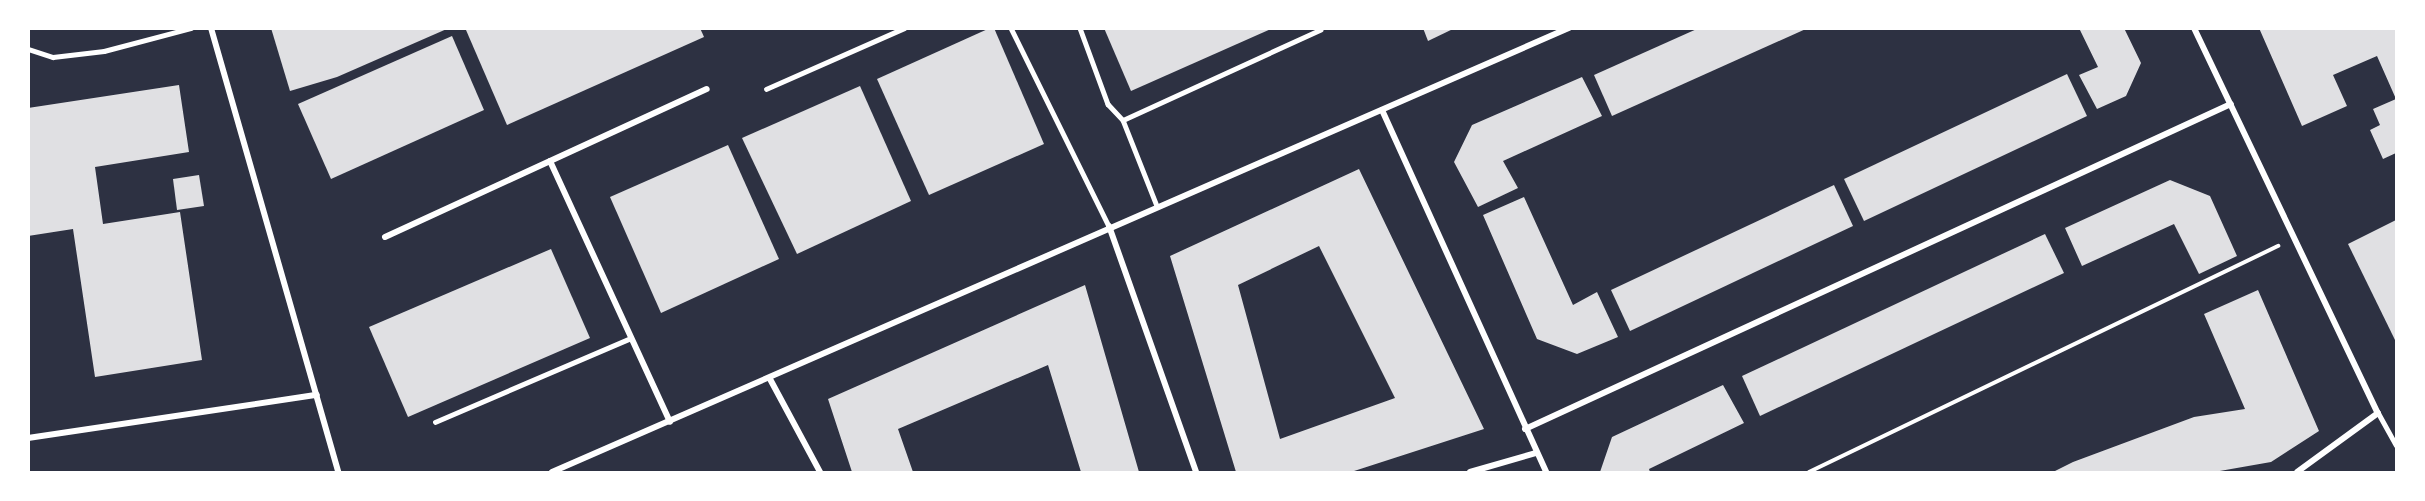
<!DOCTYPE html>
<html>
<head>
<meta charset="utf-8">
<style>
  body { margin:0 }
  #map { position:relative; width:2425px; height:501px; overflow:hidden; background:#2d3142; font-family:Signika,sans-serif }
  div>[style] { position:absolute }
  .building>* { inset:0; background:#e0e0e3 }
  .path>* { height:4px; margin:-2px; padding:0 2px; transform-origin:2px; border-radius:2px; background:#fff }
  .service>* { height:4.5px; margin:-2.25px; padding:0 2.25px; transform-origin:2.25px; border-radius:2.25px; background:#fff }
  .pedestrian>* { height:5px; margin:-2.5px; padding:0 2.5px; transform-origin:2.5px; border-radius:2.5px; background:#fff }
  .minor>* { height:6px; margin:-3px; padding:0 3px; transform-origin:3px; border-radius:3px; background:#fff }
  span { translate:-50% -50%; white-space:nowrap; text-align:center; line-height:1.15; -webkit-text-stroke:5px #fff; paint-order:stroke }
  .frame { position:absolute; inset:0; border:30px solid #fff; pointer-events:none }
</style>
</head>
<body>
<div id="map">
  <div class="building">
    <div style="clip-path:polygon(271px 28px,449px 28px,337px 77px,290px 91px)"></div>
    <div style="clip-path:polygon(470px 28px,700px 28px,704px 37px,507px 125px,466px 30px)"></div>
    <div style="clip-path:polygon(990px 28px,994px 28px,1044px 144px,929px 195px,877px 79px)"></div>
    <div style="clip-path:polygon(1104px 28px,1273px 28px,1131px 91px)"></div>
    <div style="clip-path:polygon(1423px 28px,1455px 28px,1428px 41px)"></div>
    <div style="clip-path:polygon(1699px 28px,1808px 28px,1612px 116px,1594px 75px)"></div>
    <div style="clip-path:polygon(2079px 28px,2124px 28px,2141px 63px,2126px 96px,2097px 109px,2079px 75px,2098px 67px)"></div>
    <div style="clip-path:polygon(2259px 28px,2396px 28px,2396px 153px,2383px 159px,2370px 130px,2380px 125px,2373px 109px,2396px 99px,2377px 56px,2333px 75px,2347px 106px,2302px 126px)"></div>
    <div style="clip-path:polygon(452px 36px,484px 110px,331px 179px,298px 104px)"></div>
    <div style="clip-path:polygon(2067px 74px,2087px 116px,1864px 221px,1844px 179px)"></div>
    <div style="clip-path:polygon(1582px 77px,1602px 116px,1503px 161px,1518px 188px,1478px 207px,1454px 162px,1472px 125px)"></div>
    <div style="clip-path:polygon(179px 85px,189px 152px,95px 167px,103px 224px,180px 212px,202px 360px,95px 377px,73px 229px,28px 236px,28px 108px)"></div>
    <div style="clip-path:polygon(860px 86px,911px 201px,797px 254px,742px 138px)"></div>
    <div style="clip-path:polygon(728px 145px,779px 259px,661px 313px,610px 197px)"></div>
    <div style="clip-path:polygon(evenodd,1359px 169px,1484px 429px,1351px 472px,1236px 472px,1170px 256px,1359px 169px,1319px 246px,1395px 398px,1280px 439px,1238px 285px,1319px 246px)"></div>
    <div style="clip-path:polygon(199px 175px,204px 206px,177px 210px,173px 179px)"></div>
    <div style="clip-path:polygon(2170px 180px,2210px 196px,2237px 256px,2199px 274px,2174px 224px,2082px 266px,2065px 228px)"></div>
    <div style="clip-path:polygon(1834px 185px,1853px 226px,1630px 331px,1611px 290px)"></div>
    <div style="clip-path:polygon(1524px 197px,1573px 305px,1597px 292px,1618px 337px,1577px 354px,1537px 339px,1483px 215px)"></div>
    <div style="clip-path:polygon(2396px 220px,2396px 342px,2348px 244px)"></div>
    <div style="clip-path:polygon(2045px 234px,2064px 273px,1760px 416px,1742px 376px)"></div>
    <div style="clip-path:polygon(551px 249px,590px 338px,408px 417px,369px 327px)"></div>
    <div style="clip-path:polygon(1085px 285px,1139px 472px,1081px 472px,1048px 365px,898px 429px,913px 472px,852px 472px,828px 399px)"></div>
    <div style="clip-path:polygon(2258px 290px,2319px 431px,2271px 462px,2214px 472px,2053px 472px,2073px 462px,2194px 417px,2245px 409px,2204px 314px)"></div>
    <div style="clip-path:polygon(1723px 385px,1744px 423px,1649px 469px,1650px 472px,1600px 472px,1612px 437px)"></div>
  </div>
  <div class="path">
    <div style="left:1809px;top:472px;width:521px;rotate:-25.73deg"></div>
  </div>
  <div class="service">
    <div style="left:1011px;top:28px;width:221px;rotate:63.7deg"></div>
    <div style="left:1080px;top:28px;width:81px;rotate:69.8deg"></div>
    <div style="left:1108px;top:104px;width:22px;rotate:47deg"></div>
    <div style="left:1123px;top:120px;width:92px;rotate:68.4deg"></div>
    <div style="left:28px;top:49px;width:26px;rotate:18deg"></div>
    <div style="left:53px;top:57px;width:51px;rotate:-6.7deg"></div>
    <div style="left:104px;top:51px;width:90px;rotate:-14.8deg"></div>
    <div style="left:766px;top:89px;width:151px;rotate:-23.8deg"></div>
    <div style="left:1123px;top:120px;width:217px;rotate:-24.6deg"></div>
    <div style="left:435px;top:422px;width:213px;rotate:-23.2deg"></div>
  </div>
  <div class="pedestrian">
    <div style="left:2378px;top:413px;width:37px;rotate:61deg"></div>
  </div>
  <div class="minor">
    <div style="left:211px;top:28px;width:462px;rotate:74deg"></div>
    <div style="left:2194px;top:28px;width:427px;rotate:64.5deg"></div>
    <div style="left:2378px;top:413px;width:100px;rotate:143.9deg"></div>
    <div style="left:1382px;top:110px;width:397px;rotate:65.6deg"></div>
    <div style="left:550px;top:161px;width:287px;rotate:65.3deg"></div>
    <div style="left:1109px;top:226px;width:261px;rotate:70.5deg"></div>
    <div style="left:385px;top:237px;width:354px;rotate:-24.7deg"></div>
    <div style="left:770px;top:379px;width:106px;rotate:61.7deg"></div>
    <div style="left:1525px;top:429px;width:777px;rotate:-24.72deg"></div>
    <div style="left:28px;top:438px;width:292px;rotate:-8.5deg"></div>
    <div style="left:552px;top:472px;width:1110px;rotate:-23.59deg"></div>
    <div style="left:1470px;top:472px;width:69px;rotate:-16.1deg"></div>
  </div>
  <div class="frame"></div>
</div>
</body>
</html>
